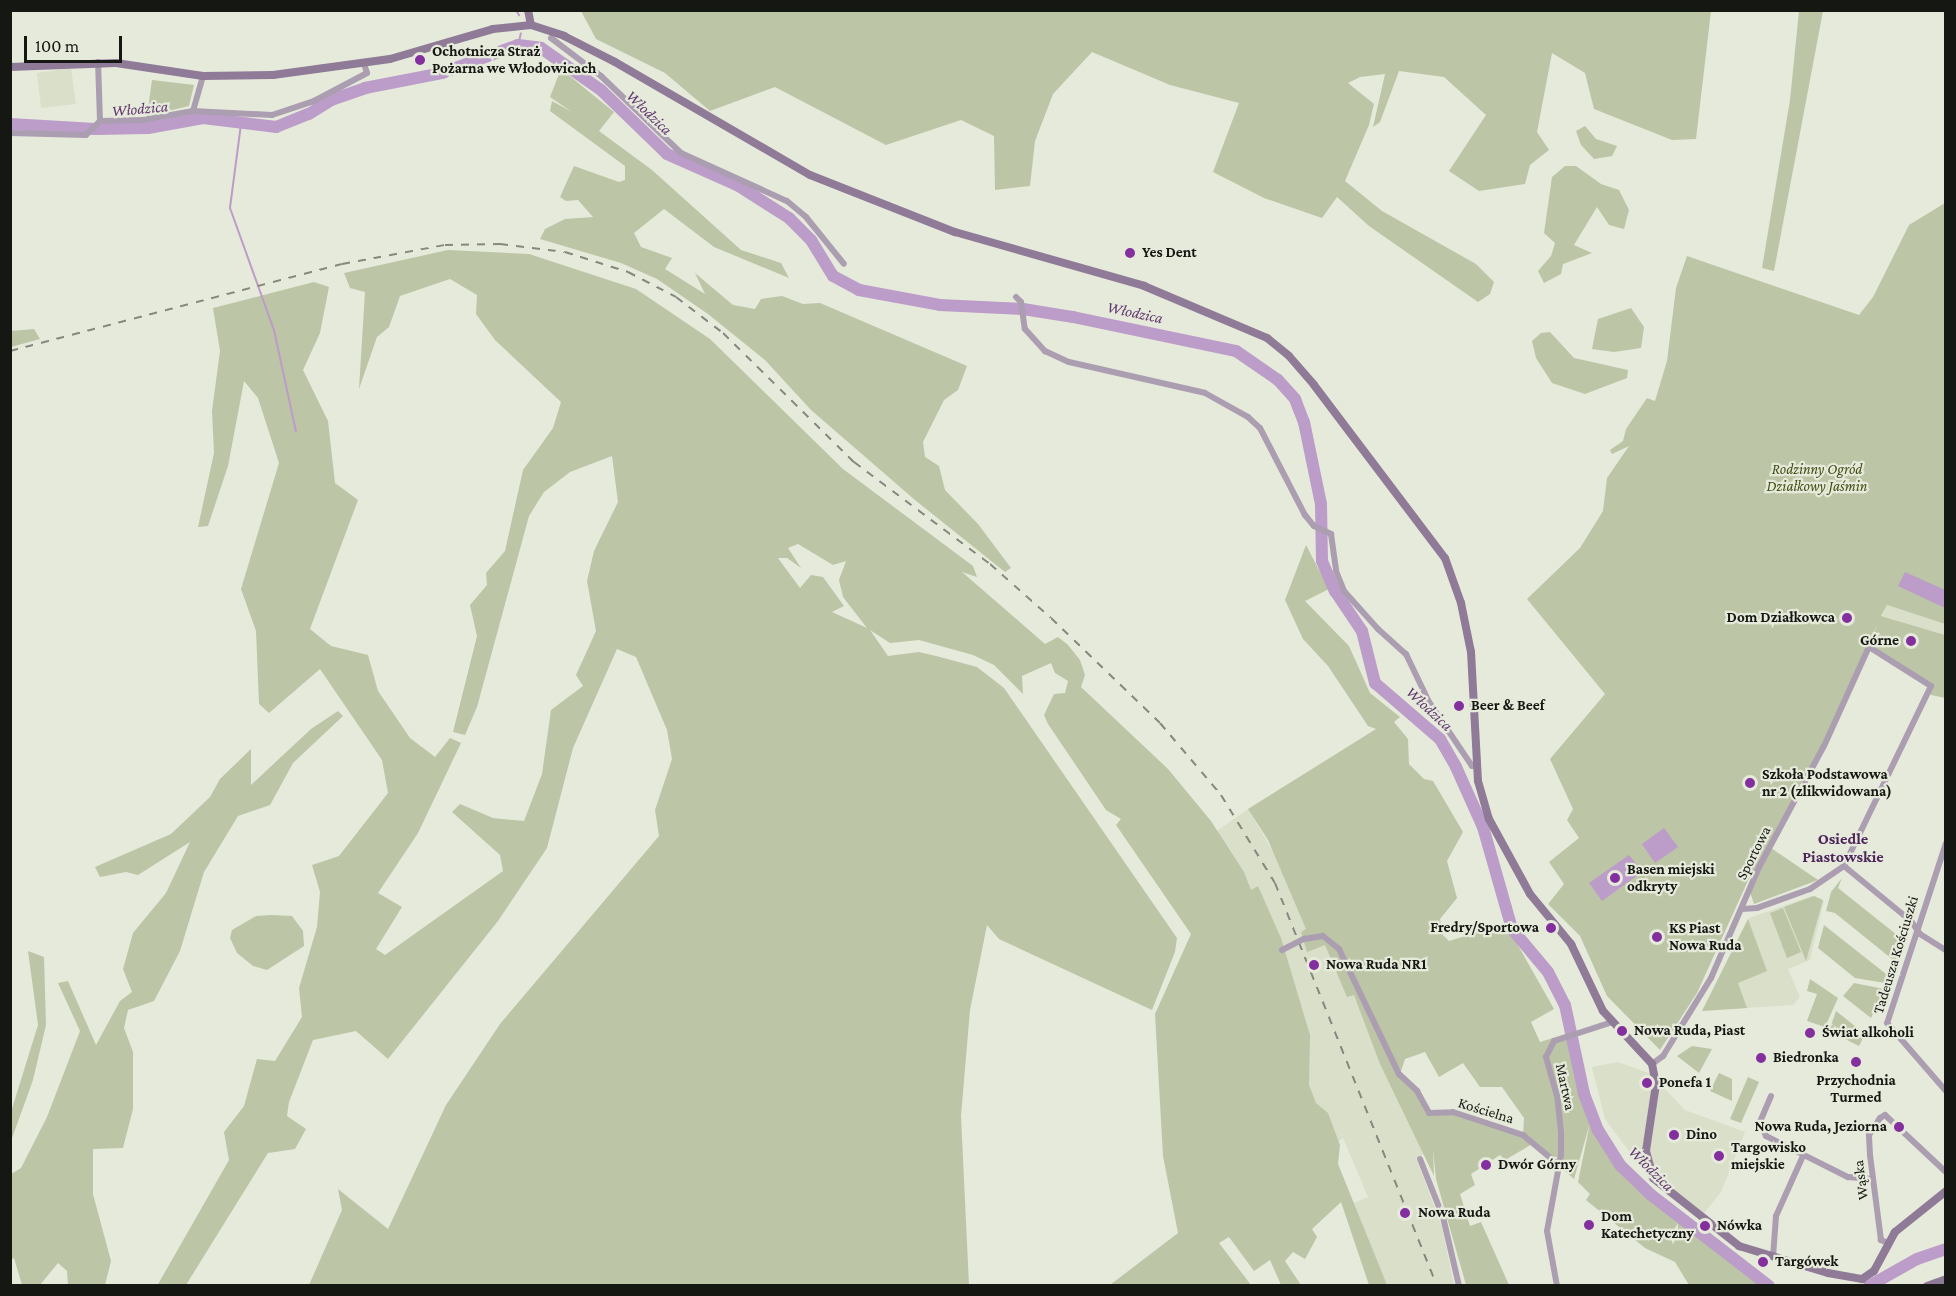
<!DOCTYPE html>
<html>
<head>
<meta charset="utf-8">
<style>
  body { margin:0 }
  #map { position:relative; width:1956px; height:1296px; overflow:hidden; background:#e6eadb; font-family:"Crimson Pro",serif }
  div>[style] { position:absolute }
  .built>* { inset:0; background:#d9dfc9 }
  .green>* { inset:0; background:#bcc5a5 }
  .water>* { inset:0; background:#bc9cc8 }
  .stream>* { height:2px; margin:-1px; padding:0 1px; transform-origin:1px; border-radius:1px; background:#bc9cc8 }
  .river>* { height:12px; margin:-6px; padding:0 6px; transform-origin:6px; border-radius:6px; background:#bc9cc8 }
  .street>* { height:6px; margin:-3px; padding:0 3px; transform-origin:3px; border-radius:3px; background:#ac9eb1 }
  .secondary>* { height:8px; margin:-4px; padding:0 4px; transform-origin:4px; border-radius:4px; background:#8f7a97 }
  .rail>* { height:2px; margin-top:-1px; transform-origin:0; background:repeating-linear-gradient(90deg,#84887d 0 8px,transparent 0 16px) }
  .street-bridge>* { height:6px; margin:-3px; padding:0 3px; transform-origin:3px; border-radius:3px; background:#ac9eb1 }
  .dots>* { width:16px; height:16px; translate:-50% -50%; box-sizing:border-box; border:3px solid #e6eadb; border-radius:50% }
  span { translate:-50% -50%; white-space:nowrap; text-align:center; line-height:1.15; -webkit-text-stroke:4.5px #e6eadb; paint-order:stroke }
  .poi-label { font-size:15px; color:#151712; font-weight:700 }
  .left { translate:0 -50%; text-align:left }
  .right { translate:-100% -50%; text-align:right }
  .park-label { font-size:15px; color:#424d13; font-style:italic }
  .street-label { font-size:15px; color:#151712 }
  .water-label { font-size:16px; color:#623870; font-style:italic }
  .neighbourhood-label { font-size:16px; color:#4d255b; font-weight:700 }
  .frame { position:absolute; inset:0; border:12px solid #151712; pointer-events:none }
  .scale { position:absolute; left:24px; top:36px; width:98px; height:27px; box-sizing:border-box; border:3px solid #151712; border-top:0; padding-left:8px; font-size:18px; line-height:21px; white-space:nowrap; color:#151712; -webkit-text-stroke:4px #e6eadb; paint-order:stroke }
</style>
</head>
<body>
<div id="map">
  <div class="built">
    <div style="clip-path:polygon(71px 68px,76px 104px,41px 108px,37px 73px)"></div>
    <div style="clip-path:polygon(1886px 605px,1945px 624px,1945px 635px,1882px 616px)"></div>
    <div style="clip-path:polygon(1248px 809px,1346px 975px,1427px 1153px,1416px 1158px,1442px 1227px,1454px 1285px,1373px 1285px,1347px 1206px,1368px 1197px,1343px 1138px,1324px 1152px,1295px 1038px,1217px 831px)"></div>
    <div style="clip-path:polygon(1812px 896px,1824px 901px,1810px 960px,1788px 969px,1800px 997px,1793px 1005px,1702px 1011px,1749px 918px)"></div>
    <div style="clip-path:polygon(1618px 1062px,1651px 1074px,1685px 1110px,1745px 1132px,1721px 1192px,1704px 1213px,1655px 1175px,1650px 1150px,1652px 1083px,1640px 1166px,1605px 1119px,1592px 1067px)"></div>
  </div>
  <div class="green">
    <div style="clip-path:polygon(581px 11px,1711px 11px,1696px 139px,1672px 140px,1594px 109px,1585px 73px,1552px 53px,1537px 132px,1549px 150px,1530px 165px,1525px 184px,1479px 191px,1449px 171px,1486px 115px,1444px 77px,1399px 71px,1380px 122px,1373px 127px,1385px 74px,1360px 77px,1348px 83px,1374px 104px,1369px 125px,1345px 181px,1382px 211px,1476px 264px,1494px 282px,1490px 294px,1478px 302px,1369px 226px,1337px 197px,1322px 218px,1264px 198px,1213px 172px,1239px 103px,1170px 85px,1092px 52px,1053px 94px,1035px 141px,1030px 186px,995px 190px,994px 136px,961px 120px,886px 145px,775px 87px,710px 111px,665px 73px,596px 39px)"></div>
    <div style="clip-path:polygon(1799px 11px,1823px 11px,1774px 271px,1762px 268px,1790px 100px)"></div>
    <div style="clip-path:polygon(561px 69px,614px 112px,599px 131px,652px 170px,741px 250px,781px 263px,789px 278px,714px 247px,664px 209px,634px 233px,641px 247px,672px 258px,665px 269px,705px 294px,695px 273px,733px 305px,755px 309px,761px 299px,782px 296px,803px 304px,820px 303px,967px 366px,958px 390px,944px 400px,923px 442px,925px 457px,939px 466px,945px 490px,978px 524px,1011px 568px,1005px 572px,915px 500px,811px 410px,765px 360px,708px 314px,657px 279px,621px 263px,540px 239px,545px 229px,565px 219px,593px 217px,578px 200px,566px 201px,560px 197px,574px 166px,619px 182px,625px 180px,625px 166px,550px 111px,552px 101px,572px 112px,550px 97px)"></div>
    <div style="clip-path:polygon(152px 80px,194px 85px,189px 106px,147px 116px)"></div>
    <div style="clip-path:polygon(1585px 126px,1596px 139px,1617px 146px,1612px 156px,1594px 159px,1581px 145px,1576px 131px)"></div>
    <div style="clip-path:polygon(1565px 166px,1576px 166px,1601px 184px,1619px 190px,1629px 210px,1624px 229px,1609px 225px,1597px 207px,1574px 245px,1592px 253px,1563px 264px,1561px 274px,1544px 283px,1538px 271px,1551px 256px,1555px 243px,1544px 233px,1552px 177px)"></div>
    <div style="clip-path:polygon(1945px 203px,1945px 624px,1887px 605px,1881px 616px,1945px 635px,1945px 698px,1927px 694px,1931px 686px,1869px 647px,1877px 625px,1815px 763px,1759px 867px,1751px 874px,1697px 993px,1660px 1050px,1607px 996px,1580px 936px,1548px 904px,1564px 884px,1549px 862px,1579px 838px,1567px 820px,1573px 809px,1550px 759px,1605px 694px,1527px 599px,1580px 548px,1603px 511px,1607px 478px,1629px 446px,1612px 454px,1610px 450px,1623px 441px,1626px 429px,1647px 398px,1655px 401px,1667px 361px,1676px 288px,1687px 256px,1859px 315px,1873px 297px,1909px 225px)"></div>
    <div style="clip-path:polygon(evenodd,448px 250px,529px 254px,636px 289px,710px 339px,843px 469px,973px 566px,977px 577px,962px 572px,1045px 644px,1058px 637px,1068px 645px,1080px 660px,1085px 675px,1081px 687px,1168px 769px,1211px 821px,1244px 872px,1251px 890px,1258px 886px,1281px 938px,1310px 1035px,1309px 1085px,1316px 1103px,1328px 1113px,1340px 1145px,1338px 1164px,1387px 1285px,1369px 1285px,1341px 1202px,1312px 1229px,1317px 1237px,1305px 1259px,1293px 1252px,1285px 1261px,1301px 1285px,1281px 1285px,1270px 1260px,1254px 1271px,1229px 1237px,1219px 1243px,1251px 1285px,1110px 1285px,1178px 1233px,1163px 1156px,1155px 1014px,1191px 934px,1116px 825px,1121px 819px,1106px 810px,1048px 724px,1044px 715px,1054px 694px,1065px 693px,1068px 681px,1055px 673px,1051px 663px,1022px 676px,1023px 694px,994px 665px,973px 655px,919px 640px,890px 643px,870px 630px,888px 656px,919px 652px,936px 656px,977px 667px,1004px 688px,1177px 938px,1175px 952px,1152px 1010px,999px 939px,987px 925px,970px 1010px,961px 1116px,969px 1285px,309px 1285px,342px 1210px,338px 1189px,388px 1229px,446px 1105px,500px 1024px,659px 836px,655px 810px,672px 759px,667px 730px,636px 657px,617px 649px,573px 748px,547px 848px,498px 921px,388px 1059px,356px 1031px,313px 1040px,289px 1102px,287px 1116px,306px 1129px,295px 1149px,268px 1153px,186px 1285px,157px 1286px,229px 1160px,224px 1132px,244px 1106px,257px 1059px,275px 1061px,302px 1017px,299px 988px,317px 927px,320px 892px,312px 865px,339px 856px,388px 793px,382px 760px,320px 669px,269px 713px,259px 704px,256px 631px,241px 589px,279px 463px,258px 398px,244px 381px,228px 466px,208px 526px,198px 527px,214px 453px,212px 411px,220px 351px,213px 308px,314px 282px,329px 287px,320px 333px,303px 370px,328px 421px,335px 483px,358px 500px,310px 629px,331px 646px,368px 655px,378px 691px,410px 738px,435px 757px,450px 738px,461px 743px,418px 833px,378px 893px,402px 907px,376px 949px,385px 955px,503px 871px,500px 855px,452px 812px,460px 804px,493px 818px,524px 821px,542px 774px,551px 710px,583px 686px,576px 675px,596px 631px,587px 581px,594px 551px,618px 502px,612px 456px,570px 472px,544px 492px,529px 516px,477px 707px,465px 735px,453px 732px,477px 636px,470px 605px,487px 585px,486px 573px,505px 551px,523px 470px,553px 428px,561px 402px,495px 340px,476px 314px,477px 295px,450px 279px,400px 296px,389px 327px,377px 337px,359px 389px,365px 292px,350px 288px,344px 273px,448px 250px,798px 544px,833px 565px,846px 561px,839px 580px,843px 597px,867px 628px,832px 612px,844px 606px,823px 577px,811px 575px,800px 588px,778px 558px,787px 558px,801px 568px,788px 548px,798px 544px)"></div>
    <div style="clip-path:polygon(1631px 308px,1644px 327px,1641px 348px,1614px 352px,1592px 349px,1598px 319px)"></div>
    <div style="clip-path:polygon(34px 329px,40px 339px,11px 347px,11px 331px)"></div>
    <div style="clip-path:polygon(1550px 332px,1574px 358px,1628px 370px,1627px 378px,1585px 394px,1552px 383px,1536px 358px,1532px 341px,1541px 333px)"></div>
    <div style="clip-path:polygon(evenodd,1306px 545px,1329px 589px,1305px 601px,1349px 646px,1370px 693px,1400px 717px,1394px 722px,1408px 739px,1409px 764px,1424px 779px,1433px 781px,1463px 832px,1447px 861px,1457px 898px,1440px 919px,1443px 935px,1449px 941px,1506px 924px,1554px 1009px,1531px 1022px,1540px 1042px,1572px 1032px,1584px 1094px,1598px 1130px,1620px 1165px,1650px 1194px,1769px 1285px,1689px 1285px,1675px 1262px,1645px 1248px,1586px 1200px,1590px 1194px,1578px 1182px,1590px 1123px,1574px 1179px,1534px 1143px,1505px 1160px,1500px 1155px,1471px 1174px,1475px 1185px,1460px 1194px,1470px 1226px,1481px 1222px,1509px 1285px,1466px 1285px,1436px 1179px,1433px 1149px,1434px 1176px,1380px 1064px,1354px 995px,1347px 997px,1325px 945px,1307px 952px,1301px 932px,1306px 929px,1268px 840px,1248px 809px,1376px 729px,1368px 726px,1328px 666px,1303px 639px,1285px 600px,1306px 545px,1425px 1052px,1439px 1077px,1463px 1063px,1480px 1087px,1502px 1087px,1524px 1118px,1523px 1135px,1453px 1112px,1429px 1113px,1417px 1091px,1400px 1074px,1405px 1059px,1425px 1052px)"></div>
    <div style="clip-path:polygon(338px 711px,343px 716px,293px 763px,270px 805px,238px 816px,204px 872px,180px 951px,154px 1001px,128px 1010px,124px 1028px,133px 1052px,133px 1109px,123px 1148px,93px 1149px,93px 1194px,111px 1261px,105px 1285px,68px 1285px,67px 1271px,58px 1263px,40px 1285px,22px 1285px,14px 1258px,11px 1260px,11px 1174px,21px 1168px,47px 1117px,80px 1031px,58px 983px,68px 981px,96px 1045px,120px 1001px,132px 992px,123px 969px,133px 933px,166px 893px,190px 842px,138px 875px,126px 872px,100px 877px,95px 867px,171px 834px,210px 797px,220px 779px,251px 749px,251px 785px,311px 729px)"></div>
    <div style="clip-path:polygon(1771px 848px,1818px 880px,1754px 904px,1750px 892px)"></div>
    <div style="clip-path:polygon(1842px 878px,1838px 888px,1897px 935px,1904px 927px,1897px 963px,1835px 913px,1826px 911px,1831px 892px)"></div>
    <div style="clip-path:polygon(1814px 896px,1823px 900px,1806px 961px,1784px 907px)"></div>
    <div style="clip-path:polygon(1783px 908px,1801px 952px,1787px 958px,1770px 913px)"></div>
    <div style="clip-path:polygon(271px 915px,292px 916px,303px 931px,304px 946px,267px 970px,253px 966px,237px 953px,230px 938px,232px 930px,256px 916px)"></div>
    <div style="clip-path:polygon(1748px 919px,1767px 971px,1738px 983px,1747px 1008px,1702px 1011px)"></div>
    <div style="clip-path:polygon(1824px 925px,1886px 974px,1885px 983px,1855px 978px,1818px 948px)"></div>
    <div style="clip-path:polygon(28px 951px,44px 957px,46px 1025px,33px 1080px,11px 1141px,11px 1112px,38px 1025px)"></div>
    <div style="clip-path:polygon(1810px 979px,1838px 998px,1825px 1027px,1807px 1021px,1817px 994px,1807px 991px)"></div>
    <div style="clip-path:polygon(1854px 983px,1884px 989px,1871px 1018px,1843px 996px)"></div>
    <div style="clip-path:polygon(1836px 1011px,1865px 1034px,1859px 1046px,1829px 1031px)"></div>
    <div style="clip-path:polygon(1692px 1046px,1712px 1049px,1699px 1073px,1677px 1056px)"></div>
    <div style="clip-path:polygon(1719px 1073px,1732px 1079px,1732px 1101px,1710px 1091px)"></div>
    <div style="clip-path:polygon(1748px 1077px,1759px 1082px,1741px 1123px,1730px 1119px)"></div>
  </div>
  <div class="water">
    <div style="clip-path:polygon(1905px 572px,1945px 590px,1945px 608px,1898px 586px)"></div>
    <div style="clip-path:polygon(1664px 828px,1678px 847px,1655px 863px,1642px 844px)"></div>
    <div style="clip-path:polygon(1629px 855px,1642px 872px,1602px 901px,1589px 883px)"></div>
  </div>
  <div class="stream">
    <div style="left:516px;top:10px;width:6px;rotate:59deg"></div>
    <div style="left:518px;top:45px;width:12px;rotate:-76deg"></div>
    <div style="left:241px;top:124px;width:85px;rotate:97.5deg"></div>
    <div style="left:230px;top:208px;width:130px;rotate:70.2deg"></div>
    <div style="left:274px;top:330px;width:104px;rotate:77.8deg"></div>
  </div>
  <div class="river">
    <div style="left:10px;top:124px;width:85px;rotate:3.4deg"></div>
    <div style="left:95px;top:129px;width:53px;rotate:-1.1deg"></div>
    <div style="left:148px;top:128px;width:56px;rotate:-10.3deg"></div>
    <div style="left:203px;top:118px;width:74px;rotate:7deg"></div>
    <div style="left:276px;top:127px;width:35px;rotate:-22deg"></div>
    <div style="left:309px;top:114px;width:26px;rotate:-32deg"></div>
    <div style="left:331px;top:100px;width:36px;rotate:-19deg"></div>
    <div style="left:365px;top:88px;width:78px;rotate:-11deg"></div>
    <div style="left:442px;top:73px;width:81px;rotate:-20.2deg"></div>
    <div style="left:518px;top:45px;width:23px;rotate:7deg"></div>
    <div style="left:541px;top:48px;width:73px;rotate:35deg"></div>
    <div style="left:601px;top:90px;width:92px;rotate:44.1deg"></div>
    <div style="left:667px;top:154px;width:77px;rotate:23.9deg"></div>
    <div style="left:737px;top:185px;width:62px;rotate:32.4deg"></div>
    <div style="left:789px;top:218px;width:31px;rotate:45deg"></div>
    <div style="left:811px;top:240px;width:42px;rotate:58.6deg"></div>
    <div style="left:833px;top:276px;width:30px;rotate:28deg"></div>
    <div style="left:859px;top:290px;width:82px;rotate:10.5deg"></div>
    <div style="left:940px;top:305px;width:83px;rotate:2.8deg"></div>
    <div style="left:1023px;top:309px;width:51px;rotate:9.1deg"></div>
    <div style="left:1073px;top:317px;width:167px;rotate:11.8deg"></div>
    <div style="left:1236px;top:351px;width:51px;rotate:34.6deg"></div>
    <div style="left:1278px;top:380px;width:25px;rotate:48deg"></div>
    <div style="left:1295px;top:399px;width:25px;rotate:69deg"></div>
    <div style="left:1304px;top:422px;width:84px;rotate:78.3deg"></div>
    <div style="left:1321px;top:504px;width:57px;rotate:89deg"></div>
    <div style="left:1322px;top:561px;width:33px;rotate:67deg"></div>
    <div style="left:1335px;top:591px;width:48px;rotate:56deg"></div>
    <div style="left:1362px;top:631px;width:54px;rotate:76deg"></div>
    <div style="left:1375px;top:683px;width:86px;rotate:40.7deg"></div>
    <div style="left:1440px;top:739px;width:32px;rotate:60deg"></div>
    <div style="left:1456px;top:767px;width:66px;rotate:65.8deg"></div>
    <div style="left:1483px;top:827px;width:106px;rotate:74.1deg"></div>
    <div style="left:1512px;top:929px;width:56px;rotate:50.1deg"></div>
    <div style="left:1548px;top:972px;width:37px;rotate:63deg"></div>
    <div style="left:1565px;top:1005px;width:91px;rotate:77.9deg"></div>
    <div style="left:1584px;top:1094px;width:39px;rotate:69deg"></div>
    <div style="left:1598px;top:1130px;width:41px;rotate:57.8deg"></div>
    <div style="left:1620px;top:1165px;width:42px;rotate:44deg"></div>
    <div style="left:1650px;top:1194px;width:150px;rotate:37.7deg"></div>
    <div style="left:1869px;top:1286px;width:55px;rotate:-29.4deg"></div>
    <div style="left:1917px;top:1259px;width:31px;rotate:-19deg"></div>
  </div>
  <div class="street">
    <div style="left:551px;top:38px;width:63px;rotate:37.2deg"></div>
    <div style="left:601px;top:76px;width:111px;rotate:43.9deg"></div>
    <div style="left:681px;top:153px;width:116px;rotate:24.4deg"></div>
    <div style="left:787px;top:201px;width:25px;rotate:40deg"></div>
    <div style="left:806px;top:217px;width:60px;rotate:51deg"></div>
    <div style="left:193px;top:111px;width:36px;rotate:-74deg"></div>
    <div style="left:100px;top:121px;width:43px;rotate:-1.3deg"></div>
    <div style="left:143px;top:120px;width:51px;rotate:-10.2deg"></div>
    <div style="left:193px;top:111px;width:79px;rotate:2.9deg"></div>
    <div style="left:272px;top:115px;width:44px;rotate:-18.4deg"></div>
    <div style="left:314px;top:101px;width:60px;rotate:-27.8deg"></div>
    <div style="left:367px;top:73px;width:9px;rotate:-108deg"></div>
    <div style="left:10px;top:133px;width:76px;rotate:1.5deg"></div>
    <div style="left:86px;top:135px;width:20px;rotate:-45deg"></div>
    <div style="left:100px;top:121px;width:59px;rotate:-91.9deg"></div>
    <div style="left:1016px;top:297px;width:7px;rotate:45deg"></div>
    <div style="left:1021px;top:302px;width:27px;rotate:82deg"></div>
    <div style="left:1025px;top:329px;width:30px;rotate:48deg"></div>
    <div style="left:1045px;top:351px;width:26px;rotate:25deg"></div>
    <div style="left:1069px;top:362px;width:139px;rotate:12.8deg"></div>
    <div style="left:1205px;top:393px;width:49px;rotate:29.2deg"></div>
    <div style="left:1248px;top:417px;width:16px;rotate:43deg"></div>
    <div style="left:1260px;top:428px;width:98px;rotate:62.7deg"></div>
    <div style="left:1305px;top:515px;width:14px;rotate:51deg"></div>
    <div style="left:1314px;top:526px;width:19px;rotate:25deg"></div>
    <div style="left:1331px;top:534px;width:37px;rotate:82deg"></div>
    <div style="left:1336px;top:571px;width:22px;rotate:68deg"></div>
    <div style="left:1344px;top:591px;width:51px;rotate:48.2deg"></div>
    <div style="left:1378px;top:629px;width:38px;rotate:42deg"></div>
    <div style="left:1406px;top:654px;width:53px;rotate:64.4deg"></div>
    <div style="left:1429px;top:702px;width:77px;rotate:56.1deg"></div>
    <div style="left:1472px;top:766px;width:5px"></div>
    <div style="left:1946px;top:843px;width:189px;rotate:108.1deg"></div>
    <div style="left:1887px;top:1023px;width:90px;rotate:49.1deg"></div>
    <div style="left:1844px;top:866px;width:87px;rotate:39.4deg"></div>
    <div style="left:1911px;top:921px;width:16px;rotate:55deg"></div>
    <div style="left:1920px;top:934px;width:31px;rotate:32deg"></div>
    <div style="left:1304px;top:939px;width:19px;rotate:-9deg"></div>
    <div style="left:1323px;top:936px;width:21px;rotate:39deg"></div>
    <div style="left:1339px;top:949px;width:139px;rotate:64.4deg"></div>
    <div style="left:1399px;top:1074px;width:25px;rotate:43deg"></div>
    <div style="left:1417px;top:1091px;width:25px;rotate:61deg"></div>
    <div style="left:1429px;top:1113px;width:24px;rotate:-2deg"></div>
    <div style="left:1453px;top:1112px;width:74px;rotate:18.2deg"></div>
    <div style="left:1523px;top:1135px;width:47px;rotate:39.8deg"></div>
    <div style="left:1652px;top:1064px;width:14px;rotate:-36deg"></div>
    <div style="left:1663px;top:1056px;width:92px;rotate:-58.4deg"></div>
    <div style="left:1711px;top:978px;width:121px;rotate:-66.6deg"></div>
    <div style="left:1759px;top:867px;width:137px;rotate:-61.8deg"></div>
    <div style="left:1824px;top:746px;width:109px;rotate:-65.6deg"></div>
    <div style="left:1869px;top:647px;width:73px;rotate:32.2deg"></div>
    <div style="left:1931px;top:686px;width:200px;rotate:115.8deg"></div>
    <div style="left:1844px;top:866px;width:41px;rotate:145.9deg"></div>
    <div style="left:1810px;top:889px;width:56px;rotate:160.3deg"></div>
    <div style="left:1757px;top:908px;width:15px;rotate:176deg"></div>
    <div style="left:1771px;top:1096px;width:28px;rotate:113deg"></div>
    <div style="left:1760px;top:1122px;width:15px;rotate:67deg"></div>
    <div style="left:1766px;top:1136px;width:92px;rotate:26.6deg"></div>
    <div style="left:1848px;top:1177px;width:24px;rotate:5deg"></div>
    <div style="left:1420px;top:1159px;width:62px;rotate:68.4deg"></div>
    <div style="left:1443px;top:1217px;width:71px;rotate:76.9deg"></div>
    <div style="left:1888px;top:1243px;width:8px;rotate:-157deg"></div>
    <div style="left:1881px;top:1240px;width:86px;rotate:-97.4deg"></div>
    <div style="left:1870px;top:1155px;width:20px;rotate:-93deg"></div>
    <div style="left:1869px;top:1135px;width:20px;rotate:-57deg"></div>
    <div style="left:1880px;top:1118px;width:6px;rotate:-31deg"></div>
    <div style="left:1885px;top:1115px;width:83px;rotate:43.1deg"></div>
    <div style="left:1773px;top:1257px;width:41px;rotate:-85.8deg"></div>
    <div style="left:1776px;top:1216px;width:66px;rotate:-65.8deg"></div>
    <div style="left:1557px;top:1286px;width:56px;rotate:-100.3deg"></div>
    <div style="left:1547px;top:1231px;width:77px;rotate:-79.6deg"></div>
    <div style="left:1561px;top:1155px;width:23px;rotate:-90deg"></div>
    <div style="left:1561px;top:1132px;width:36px;rotate:-96deg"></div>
    <div style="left:1557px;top:1096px;width:41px;rotate:-105.8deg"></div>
    <div style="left:1546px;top:1057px;width:18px;rotate:-63deg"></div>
    <div style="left:1554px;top:1041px;width:61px;rotate:-18.1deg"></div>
  </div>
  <div class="secondary">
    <div style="left:528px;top:10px;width:15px;rotate:79deg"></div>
    <div style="left:10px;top:67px;width:106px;rotate:-2.2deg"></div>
    <div style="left:116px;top:63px;width:88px;rotate:8.5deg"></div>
    <div style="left:203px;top:76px;width:70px;rotate:-0.8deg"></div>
    <div style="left:273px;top:75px;width:118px;rotate:-7.8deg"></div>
    <div style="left:390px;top:59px;width:107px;rotate:-16.2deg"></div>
    <div style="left:493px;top:29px;width:38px;rotate:-6deg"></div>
    <div style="left:531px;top:25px;width:35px;rotate:18deg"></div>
    <div style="left:564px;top:36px;width:57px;rotate:27deg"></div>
    <div style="left:615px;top:62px;width:225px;rotate:30.1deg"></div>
    <div style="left:810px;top:175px;width:156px;rotate:21.5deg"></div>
    <div style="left:955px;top:232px;width:197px;rotate:15.9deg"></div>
    <div style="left:1144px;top:286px;width:134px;rotate:22.9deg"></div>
    <div style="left:1267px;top:338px;width:28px;rotate:39deg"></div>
    <div style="left:1289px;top:356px;width:38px;rotate:49deg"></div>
    <div style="left:1314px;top:385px;width:217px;rotate:52.9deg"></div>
    <div style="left:1445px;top:558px;width:48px;rotate:70.4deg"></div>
    <div style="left:1461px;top:603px;width:50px;rotate:78.5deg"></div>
    <div style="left:1471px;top:652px;width:129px;rotate:86.9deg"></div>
    <div style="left:1478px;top:781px;width:40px;rotate:74deg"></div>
    <div style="left:1489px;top:819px;width:85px;rotate:61.3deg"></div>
    <div style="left:1530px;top:894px;width:65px;rotate:50.6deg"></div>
    <div style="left:1571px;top:944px;width:74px;rotate:64.5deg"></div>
    <div style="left:1603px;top:1011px;width:72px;rotate:47.2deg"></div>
    <div style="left:1652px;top:1064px;width:20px;rotate:79deg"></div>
    <div style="left:1656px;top:1084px;width:68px;rotate:98.5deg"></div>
    <div style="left:1646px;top:1151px;width:28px;rotate:75deg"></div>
    <div style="left:1653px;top:1178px;width:110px;rotate:38.3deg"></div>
    <div style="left:1739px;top:1246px;width:93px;rotate:16.9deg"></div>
    <div style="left:1828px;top:1273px;width:35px;rotate:10deg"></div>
    <div style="left:1862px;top:1279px;width:14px;rotate:-34deg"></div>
    <div style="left:1874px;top:1271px;width:44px;rotate:-61.7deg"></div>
    <div style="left:1895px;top:1232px;width:65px;rotate:-38.8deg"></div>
    <div style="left:1927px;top:1286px;width:20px;rotate:-20deg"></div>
  </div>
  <div class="rail">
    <div style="left:10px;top:351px;width:343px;rotate:-14.7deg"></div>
    <div style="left:342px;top:264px;width:105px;rotate:-10.5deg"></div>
    <div style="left:445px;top:245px;width:55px;rotate:-1deg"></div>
    <div style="left:500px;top:244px;width:65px;rotate:7deg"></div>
    <div style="left:565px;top:252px;width:66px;rotate:17.6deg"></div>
    <div style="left:628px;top:272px;width:54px;rotate:27.5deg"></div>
    <div style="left:676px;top:297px;width:59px;rotate:37.5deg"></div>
    <div style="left:723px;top:333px;width:184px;rotate:44.6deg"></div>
    <div style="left:854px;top:462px;width:170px;rotate:36.9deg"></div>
    <div style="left:990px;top:564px;width:81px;rotate:41.5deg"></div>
    <div style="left:1051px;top:618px;width:151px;rotate:43.9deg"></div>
    <div style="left:1160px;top:723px;width:94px;rotate:49.7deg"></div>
    <div style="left:1221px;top:795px;width:103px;rotate:58.5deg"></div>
    <div style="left:1275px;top:883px;width:434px;rotate:68.1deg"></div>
  </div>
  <div class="street-bridge">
    <div style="left:1282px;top:950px;width:25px;rotate:-27deg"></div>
  </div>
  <div class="dots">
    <div style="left:420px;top:60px;background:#832f9d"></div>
    <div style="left:1130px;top:253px;background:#832f9d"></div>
    <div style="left:1847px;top:618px;background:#832f9d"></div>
    <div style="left:1911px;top:641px;background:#832f9d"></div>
    <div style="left:1459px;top:706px;background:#832f9d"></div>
    <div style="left:1750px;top:783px;background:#832f9d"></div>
    <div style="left:1615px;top:878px;background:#832f9d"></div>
    <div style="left:1551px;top:928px;background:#832f9d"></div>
    <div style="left:1657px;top:937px;background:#832f9d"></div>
    <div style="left:1314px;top:965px;background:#832f9d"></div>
    <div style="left:1622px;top:1031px;background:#832f9d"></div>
    <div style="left:1810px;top:1033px;background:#832f9d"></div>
    <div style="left:1761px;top:1058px;background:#832f9d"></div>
    <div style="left:1856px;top:1062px;background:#832f9d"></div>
    <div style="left:1647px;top:1083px;background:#832f9d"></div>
    <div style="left:1899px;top:1127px;background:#832f9d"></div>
    <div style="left:1674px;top:1135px;background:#832f9d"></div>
    <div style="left:1719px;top:1156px;background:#832f9d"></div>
    <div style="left:1486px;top:1165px;background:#832f9d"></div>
    <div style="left:1405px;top:1213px;background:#832f9d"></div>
    <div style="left:1589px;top:1225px;background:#832f9d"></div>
    <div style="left:1705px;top:1226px;background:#832f9d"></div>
    <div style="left:1763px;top:1262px;background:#832f9d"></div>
  </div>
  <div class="poi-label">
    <span class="left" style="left:432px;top:60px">Ochotnicza Straż<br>Pożarna we Włodowicach</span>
    <span class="left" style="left:1142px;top:253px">Yes Dent</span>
    <span class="right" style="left:1835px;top:618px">Dom Działkowca</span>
    <span class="right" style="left:1899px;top:641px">Górne</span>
    <span class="left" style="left:1471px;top:706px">Beer &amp; Beef</span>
    <span class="left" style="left:1762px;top:783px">Szkoła Podstawowa<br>nr 2 (zlikwidowana)</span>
    <span class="left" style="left:1627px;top:878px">Basen miejski<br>odkryty</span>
    <span class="right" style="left:1539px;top:928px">Fredry/Sportowa</span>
    <span class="left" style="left:1669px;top:937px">KS Piast<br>Nowa Ruda</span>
    <span class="left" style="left:1326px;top:965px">Nowa Ruda NR1</span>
    <span class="left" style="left:1634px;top:1031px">Nowa Ruda, Piast</span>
    <span class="left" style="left:1822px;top:1033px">Świat alkoholi</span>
    <span class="left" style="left:1773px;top:1058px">Biedronka</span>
    <span style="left:1856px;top:1089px">Przychodnia<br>Turmed</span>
    <span class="left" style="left:1659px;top:1083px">Ponefa 1</span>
    <span class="right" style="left:1887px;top:1127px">Nowa Ruda, Jeziorna</span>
    <span class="left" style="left:1686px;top:1135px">Dino</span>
    <span class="left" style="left:1731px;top:1156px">Targowisko<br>miejskie</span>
    <span class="left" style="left:1498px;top:1165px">Dwór Górny</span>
    <span class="left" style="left:1418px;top:1213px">Nowa Ruda</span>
    <span class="left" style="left:1601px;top:1225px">Dom<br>Katechetyczny</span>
    <span class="left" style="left:1717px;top:1226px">Nówka</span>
    <span class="left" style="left:1775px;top:1262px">Targówek</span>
  </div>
  <div class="park-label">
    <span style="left:1817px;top:478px">Rodzinny Ogród<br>Działkowy Jaśmin</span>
  </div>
  <div class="street-label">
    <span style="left:1754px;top:853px;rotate:-63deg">Sportowa</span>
    <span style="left:1896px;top:955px;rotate:-73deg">Tadeusza Kościuszki</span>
    <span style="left:1565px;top:1087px;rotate:78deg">Martwa</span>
    <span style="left:1486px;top:1111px;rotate:17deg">Kościelna</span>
    <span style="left:1861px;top:1180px;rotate:-97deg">Wąska</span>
  </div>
  <div class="water-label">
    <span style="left:140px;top:109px;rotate:-5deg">Włodzica</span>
    <span style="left:649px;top:113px;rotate:44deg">Włodzica</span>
    <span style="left:1135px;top:313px;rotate:12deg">Włodzica</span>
    <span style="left:1429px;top:709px;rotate:43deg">Włodzica</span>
    <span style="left:1651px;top:1169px;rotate:45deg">Włodzica</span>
  </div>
  <div class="neighbourhood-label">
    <span style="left:1843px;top:848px">Osiedle<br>Piastowskie</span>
  </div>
  <div class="frame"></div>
  <div class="scale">100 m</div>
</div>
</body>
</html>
